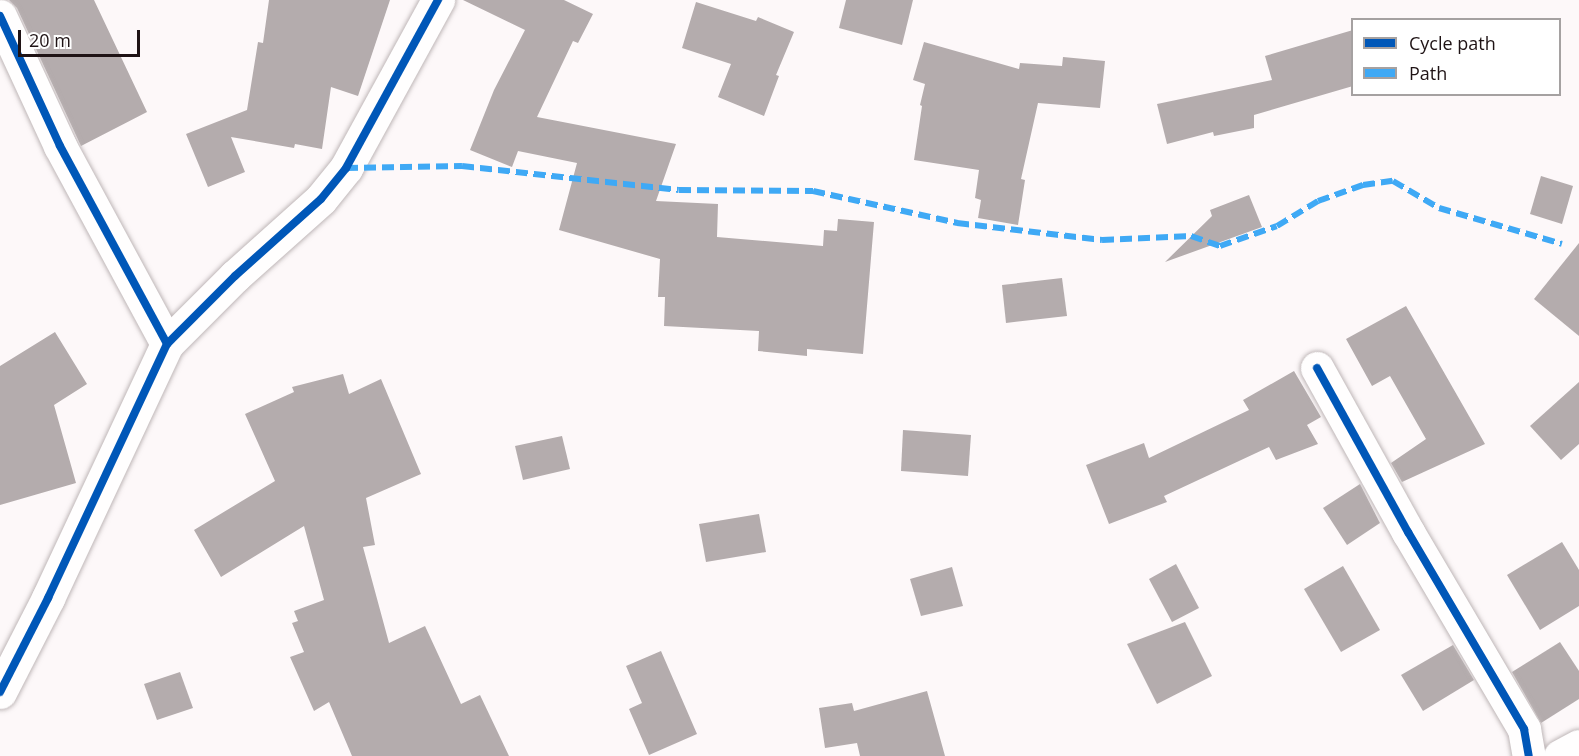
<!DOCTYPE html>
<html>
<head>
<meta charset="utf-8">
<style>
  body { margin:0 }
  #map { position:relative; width:1579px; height:756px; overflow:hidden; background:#fdf8f9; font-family:"Open Sans",sans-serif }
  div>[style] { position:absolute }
  .building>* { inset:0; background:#b4acad }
  .roads { filter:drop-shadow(0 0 2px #bfb7b8) drop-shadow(0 0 2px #bfb7b8) }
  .minor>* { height:33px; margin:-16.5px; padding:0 16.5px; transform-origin:16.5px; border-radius:16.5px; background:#fffefe }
  .quiet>* { height:6px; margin-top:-3px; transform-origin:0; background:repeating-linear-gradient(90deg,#3fa9f5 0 12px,transparent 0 18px) }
  .cycleway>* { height:8px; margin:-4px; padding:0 4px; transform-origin:4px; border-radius:4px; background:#0057b8 }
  span { translate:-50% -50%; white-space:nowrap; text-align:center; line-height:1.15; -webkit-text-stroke:4.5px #fff; paint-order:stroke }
  .legend { position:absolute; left:1351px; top:18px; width:210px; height:78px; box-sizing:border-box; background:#fff; border:2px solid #a5a1a1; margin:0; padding:8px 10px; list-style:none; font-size:18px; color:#1f1315 }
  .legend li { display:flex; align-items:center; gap:12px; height:30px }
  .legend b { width:30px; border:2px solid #a5a1a1 }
  .scale { position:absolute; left:18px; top:30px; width:122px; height:27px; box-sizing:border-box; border:3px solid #1f1315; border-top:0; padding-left:8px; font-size:18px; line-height:21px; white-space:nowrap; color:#1f1315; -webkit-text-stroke:4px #fff; paint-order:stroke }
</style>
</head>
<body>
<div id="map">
  <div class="building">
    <div style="clip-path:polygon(9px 0,94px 0,147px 112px,81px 146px,17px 8px)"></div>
    <div style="clip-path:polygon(269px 0,390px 0,358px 96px,331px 87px,322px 149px,295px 144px,294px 148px,231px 137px,245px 172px,208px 187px,186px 134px,247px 110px,258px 42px,263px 43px)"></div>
    <div style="clip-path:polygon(463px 0,564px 0,593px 14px,578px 43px,573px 41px,537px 117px,676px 144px,656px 201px,718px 204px,717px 237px,823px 246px,824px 230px,837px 231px,838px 219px,874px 222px,863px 354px,807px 349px,807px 356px,758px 351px,759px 331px,664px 326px,665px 297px,658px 297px,660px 259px,559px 230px,577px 163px,518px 151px,512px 167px,470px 150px,494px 90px,525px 30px)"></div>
    <div style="clip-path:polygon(846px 0,913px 0,902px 45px,839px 28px)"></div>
    <div style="clip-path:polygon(696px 2px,756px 21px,758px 17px,794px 32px,776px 75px,779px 76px,764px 116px,718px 97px,731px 64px,682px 48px)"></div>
    <div style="clip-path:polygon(1353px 30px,1353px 86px,1254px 115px,1254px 128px,1214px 136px,1213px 132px,1167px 144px,1157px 104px,1272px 80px,1265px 56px)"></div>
    <div style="clip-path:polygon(924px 42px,1019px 69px,1020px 63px,1062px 66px,1063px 57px,1105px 61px,1100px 108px,1038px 103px,1021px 179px,1025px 180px,1018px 225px,978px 218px,981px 200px,975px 198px,979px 170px,914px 160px,922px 106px,920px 105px,925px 84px,913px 80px)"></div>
    <div style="clip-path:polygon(1541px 176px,1573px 186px,1562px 224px,1530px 214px)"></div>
    <div style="clip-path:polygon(1249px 195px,1262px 227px,1165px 262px,1212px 216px,1210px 210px)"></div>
    <div style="clip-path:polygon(1579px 243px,1579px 336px,1534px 299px)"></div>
    <div style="clip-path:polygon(1062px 278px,1067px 316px,1006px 323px,1002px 285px)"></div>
    <div style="clip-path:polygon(1406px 306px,1485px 444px,1402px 482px,1391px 463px,1426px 439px,1390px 376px,1372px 386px,1346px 339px)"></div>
    <div style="clip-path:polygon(55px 332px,87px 384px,54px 405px,76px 483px,0 505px,0 366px)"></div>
    <div style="clip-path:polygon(1294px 371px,1321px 417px,1307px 425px,1318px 444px,1276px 460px,1269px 447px,1164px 496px,1167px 502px,1109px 524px,1086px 465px,1144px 443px,1149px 458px,1249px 410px,1243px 400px)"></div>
    <div style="clip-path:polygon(343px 374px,349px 394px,381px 379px,421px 474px,366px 498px,375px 545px,363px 547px,389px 643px,425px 626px,461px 704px,480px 695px,509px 756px,352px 756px,329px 702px,314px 711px,290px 657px,304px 652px,292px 623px,298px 621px,294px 611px,324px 600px,304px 526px,221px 577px,194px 530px,275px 481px,245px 414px,294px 392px,292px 387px)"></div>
    <div style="clip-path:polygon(1579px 382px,1579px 444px,1561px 460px,1530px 426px)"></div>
    <div style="clip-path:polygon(903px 430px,971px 435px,968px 476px,901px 471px)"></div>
    <div style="clip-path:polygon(562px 436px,570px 469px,523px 480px,515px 446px)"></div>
    <div style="clip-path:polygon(1360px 484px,1380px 523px,1347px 545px,1323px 508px)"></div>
    <div style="clip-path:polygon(759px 514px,766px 552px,706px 562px,699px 524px)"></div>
    <div style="clip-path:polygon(1562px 542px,1579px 570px,1579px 606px,1540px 630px,1507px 575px)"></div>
    <div style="clip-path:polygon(1176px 564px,1199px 608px,1172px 622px,1149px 579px)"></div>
    <div style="clip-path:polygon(1343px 566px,1380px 630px,1341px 652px,1304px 589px)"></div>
    <div style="clip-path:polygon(952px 567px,963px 606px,921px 616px,910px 579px)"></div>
    <div style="clip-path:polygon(1185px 622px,1212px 676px,1157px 704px,1127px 644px)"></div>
    <div style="clip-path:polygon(1560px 642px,1579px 671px,1579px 699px,1541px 723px,1512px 672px)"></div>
    <div style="clip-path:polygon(1453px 645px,1474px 680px,1423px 711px,1401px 675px)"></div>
    <div style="clip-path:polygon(661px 651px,697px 734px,649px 755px,629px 709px,642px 703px,626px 666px)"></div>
    <div style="clip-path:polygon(180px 672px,193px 708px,157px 720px,144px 684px)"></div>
    <div style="clip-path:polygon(927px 691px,945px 756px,860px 756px,857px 743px,825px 748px,819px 708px,852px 703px,854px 711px)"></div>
  </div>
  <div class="roads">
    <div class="minor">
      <div style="left:0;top:16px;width:143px;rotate:65.2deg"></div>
      <div style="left:60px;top:146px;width:225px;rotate:61.6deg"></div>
      <div style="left:1317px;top:368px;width:188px;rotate:61deg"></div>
      <div style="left:1408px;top:532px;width:229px;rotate:59.5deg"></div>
      <div style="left:1524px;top:729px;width:27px;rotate:80deg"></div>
      <div style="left:0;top:692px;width:106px;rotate:-62.9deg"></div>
      <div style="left:48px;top:598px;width:280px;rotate:-64.9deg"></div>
      <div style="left:167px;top:344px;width:96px;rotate:-45deg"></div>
      <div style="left:235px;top:276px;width:115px;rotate:-41.8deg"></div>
      <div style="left:321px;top:199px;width:40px;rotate:-51deg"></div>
      <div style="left:346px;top:168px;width:192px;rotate:-61.3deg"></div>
      <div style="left:1560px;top:756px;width:21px;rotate:-28deg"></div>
    </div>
  </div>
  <div class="quiet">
    <div style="left:346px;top:168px;width:116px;rotate:-1deg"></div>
    <div style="left:462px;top:166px;width:218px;rotate:6.3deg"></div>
    <div style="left:679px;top:190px;width:134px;rotate:0.4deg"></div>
    <div style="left:813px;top:191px;width:148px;rotate:12.5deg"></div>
    <div style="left:957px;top:223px;width:146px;rotate:6.7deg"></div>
    <div style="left:1102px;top:240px;width:89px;rotate:-2.6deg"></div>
    <div style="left:1191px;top:236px;width:31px;rotate:19deg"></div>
    <div style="left:1220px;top:246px;width:60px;rotate:-19.3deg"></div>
    <div style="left:1277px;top:226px;width:48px;rotate:-31.4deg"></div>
    <div style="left:1318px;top:201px;width:48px;rotate:-19.6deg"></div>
    <div style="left:1363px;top:185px;width:30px;rotate:-8deg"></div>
    <div style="left:1393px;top:181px;width:53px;rotate:30.4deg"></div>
    <div style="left:1439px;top:208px;width:128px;rotate:16.3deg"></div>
  </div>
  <div class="cycleway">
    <div style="left:0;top:16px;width:143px;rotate:65.2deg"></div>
    <div style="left:60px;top:146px;width:225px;rotate:61.6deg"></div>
    <div style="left:1317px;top:368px;width:188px;rotate:61deg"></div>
    <div style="left:1408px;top:532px;width:229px;rotate:59.5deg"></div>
    <div style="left:1524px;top:729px;width:27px;rotate:80deg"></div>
    <div style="left:0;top:692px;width:106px;rotate:-62.9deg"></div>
    <div style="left:48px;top:598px;width:280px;rotate:-64.9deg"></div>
    <div style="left:167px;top:344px;width:96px;rotate:-45deg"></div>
    <div style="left:235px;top:276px;width:115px;rotate:-41.8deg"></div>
    <div style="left:321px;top:199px;width:40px;rotate:-51deg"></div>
    <div style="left:346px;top:168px;width:192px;rotate:-61.3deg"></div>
  </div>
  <ul class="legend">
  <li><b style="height:8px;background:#0057b8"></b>Cycle path</li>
  <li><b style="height:8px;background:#3fa9f5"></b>Path</li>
  </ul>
  <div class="scale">20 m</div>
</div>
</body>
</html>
